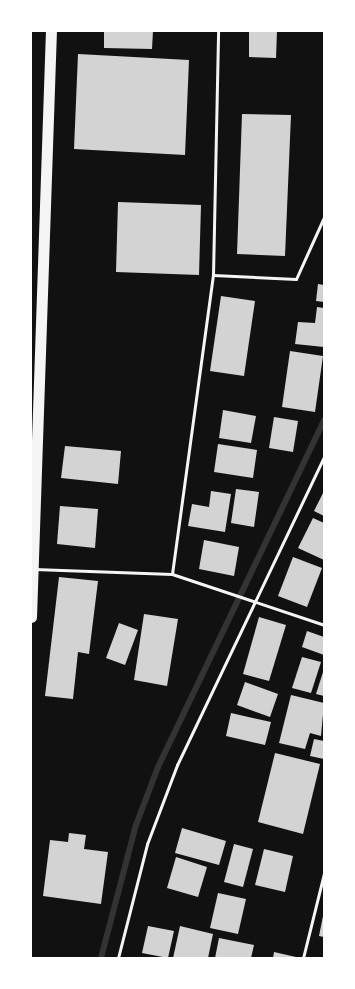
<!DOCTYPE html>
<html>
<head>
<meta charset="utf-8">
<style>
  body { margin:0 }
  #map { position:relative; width:355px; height:989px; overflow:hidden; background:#111; font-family:Mulish,sans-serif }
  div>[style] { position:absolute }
  .stream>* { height:6px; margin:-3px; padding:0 3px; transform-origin:3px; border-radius:3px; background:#333 }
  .building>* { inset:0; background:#d3d3d3 }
  .service>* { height:3px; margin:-1.5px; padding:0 1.5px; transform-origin:1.5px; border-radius:1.5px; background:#f5f5f5 }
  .trunk>* { height:11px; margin:-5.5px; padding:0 5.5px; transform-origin:5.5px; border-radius:5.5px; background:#f5f5f5 }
  span { translate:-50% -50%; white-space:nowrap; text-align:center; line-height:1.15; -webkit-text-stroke:4px #fff; paint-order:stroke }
  .frame { position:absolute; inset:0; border:32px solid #fff; pointer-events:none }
</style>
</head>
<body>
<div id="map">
  <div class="stream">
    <div style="left:101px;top:958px;width:138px;rotate:-75.3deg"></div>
    <div style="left:136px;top:825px;width:62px;rotate:-69.2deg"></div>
    <div style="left:158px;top:767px;width:385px;rotate:-64.4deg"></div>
  </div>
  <div class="building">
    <div style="clip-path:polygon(104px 31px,153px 31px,152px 49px,104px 48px)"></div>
    <div style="clip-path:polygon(249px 31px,277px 31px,276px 58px,249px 57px)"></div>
    <div style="clip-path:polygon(78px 54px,189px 60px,185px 155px,74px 149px)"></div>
    <div style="clip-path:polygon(242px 114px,291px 115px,285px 256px,237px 254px)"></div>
    <div style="clip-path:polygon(118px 202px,201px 205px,199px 275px,116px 272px)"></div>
    <div style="clip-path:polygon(318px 284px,324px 285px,324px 302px,316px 301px)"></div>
    <div style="clip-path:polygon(221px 296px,255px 301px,244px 376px,210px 371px)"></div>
    <div style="clip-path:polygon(317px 307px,324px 308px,324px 347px,295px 344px,298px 322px,315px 323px)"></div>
    <div style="clip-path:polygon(290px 351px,323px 356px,315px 412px,282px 407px)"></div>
    <div style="clip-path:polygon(223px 410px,256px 416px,251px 443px,219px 438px)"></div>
    <div style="clip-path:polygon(274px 417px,298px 421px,293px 452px,269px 448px)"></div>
    <div style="clip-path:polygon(218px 444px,257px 450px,253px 478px,214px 472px)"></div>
    <div style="clip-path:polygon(65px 446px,121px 451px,118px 484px,61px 478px)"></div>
    <div style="clip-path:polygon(236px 489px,259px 492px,254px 527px,231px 523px)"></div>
    <div style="clip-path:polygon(211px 491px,231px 494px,225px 532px,188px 526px,192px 504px,209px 507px)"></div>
    <div style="clip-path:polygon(324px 491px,324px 516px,314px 511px)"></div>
    <div style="clip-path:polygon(60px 506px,98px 509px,95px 548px,57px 544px)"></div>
    <div style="clip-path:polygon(313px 518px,324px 523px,324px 560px,298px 548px)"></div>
    <div style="clip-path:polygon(204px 540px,239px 547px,234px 576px,199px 569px)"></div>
    <div style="clip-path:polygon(293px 557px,322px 568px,307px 607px,278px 596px)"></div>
    <div style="clip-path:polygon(59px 577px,98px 581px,89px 654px,78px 652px,73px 699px,45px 696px)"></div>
    <div style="clip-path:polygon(144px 614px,178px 619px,167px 686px,134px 680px)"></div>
    <div style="clip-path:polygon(259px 617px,286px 625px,269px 681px,243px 674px)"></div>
    <div style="clip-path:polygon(119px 623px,138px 630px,125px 665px,106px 658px)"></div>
    <div style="clip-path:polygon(307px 631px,324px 637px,324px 655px,302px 647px)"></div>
    <div style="clip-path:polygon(302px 657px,321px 662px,311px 693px,292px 688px)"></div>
    <div style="clip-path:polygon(324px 669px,324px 696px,316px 694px)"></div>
    <div style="clip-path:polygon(245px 682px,278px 694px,270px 717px,237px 705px)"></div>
    <div style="clip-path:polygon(291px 695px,324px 703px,321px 736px,310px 733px,305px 749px,279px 743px)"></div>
    <div style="clip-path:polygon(231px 713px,271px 722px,265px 745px,226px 736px)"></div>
    <div style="clip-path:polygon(314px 739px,324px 741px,324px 759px,310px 756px)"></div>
    <div style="clip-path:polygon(275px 753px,320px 764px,303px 834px,258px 822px)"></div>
    <div style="clip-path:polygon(182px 828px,226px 841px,219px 865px,175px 853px)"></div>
    <div style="clip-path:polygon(69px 833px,86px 835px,84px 849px,108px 852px,101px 904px,43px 896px,50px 840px,68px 842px)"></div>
    <div style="clip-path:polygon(234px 844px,253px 849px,243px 887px,224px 882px)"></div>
    <div style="clip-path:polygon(264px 849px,293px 856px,285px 892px,255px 885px)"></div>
    <div style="clip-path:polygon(176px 857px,207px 867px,198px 897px,167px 888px)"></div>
    <div style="clip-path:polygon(218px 893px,246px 899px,238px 934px,210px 928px)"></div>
    <div style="clip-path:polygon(323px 916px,324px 916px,324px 937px,319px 936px)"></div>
    <div style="clip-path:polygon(148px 926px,174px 931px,168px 958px,142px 953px)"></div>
    <div style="clip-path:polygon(180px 926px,213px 934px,208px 958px,173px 958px)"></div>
    <div style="clip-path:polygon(219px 938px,254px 945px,251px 958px,215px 958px)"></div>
    <div style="clip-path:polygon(274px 952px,296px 957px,296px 958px,273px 958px)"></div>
  </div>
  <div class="service">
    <div style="left:213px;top:275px;width:83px;rotate:2.8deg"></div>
    <div style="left:296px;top:279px;width:68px;rotate:-65.7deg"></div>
    <div style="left:34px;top:569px;width:138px;rotate:2.1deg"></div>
    <div style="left:172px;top:574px;width:302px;rotate:-82.2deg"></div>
    <div style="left:213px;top:275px;width:244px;rotate:-88.8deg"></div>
    <div style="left:172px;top:574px;width:160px;rotate:18.5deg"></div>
    <div style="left:118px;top:958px;width:118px;rotate:-75.7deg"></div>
    <div style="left:147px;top:844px;width:85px;rotate:-69.2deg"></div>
    <div style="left:177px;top:765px;width:341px;rotate:-64.5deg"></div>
    <div style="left:303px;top:958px;width:88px;rotate:-76.1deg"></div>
  </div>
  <div class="trunk">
    <div style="left:31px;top:617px;width:586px;rotate:-88.05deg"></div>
  </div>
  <div class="frame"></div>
</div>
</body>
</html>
